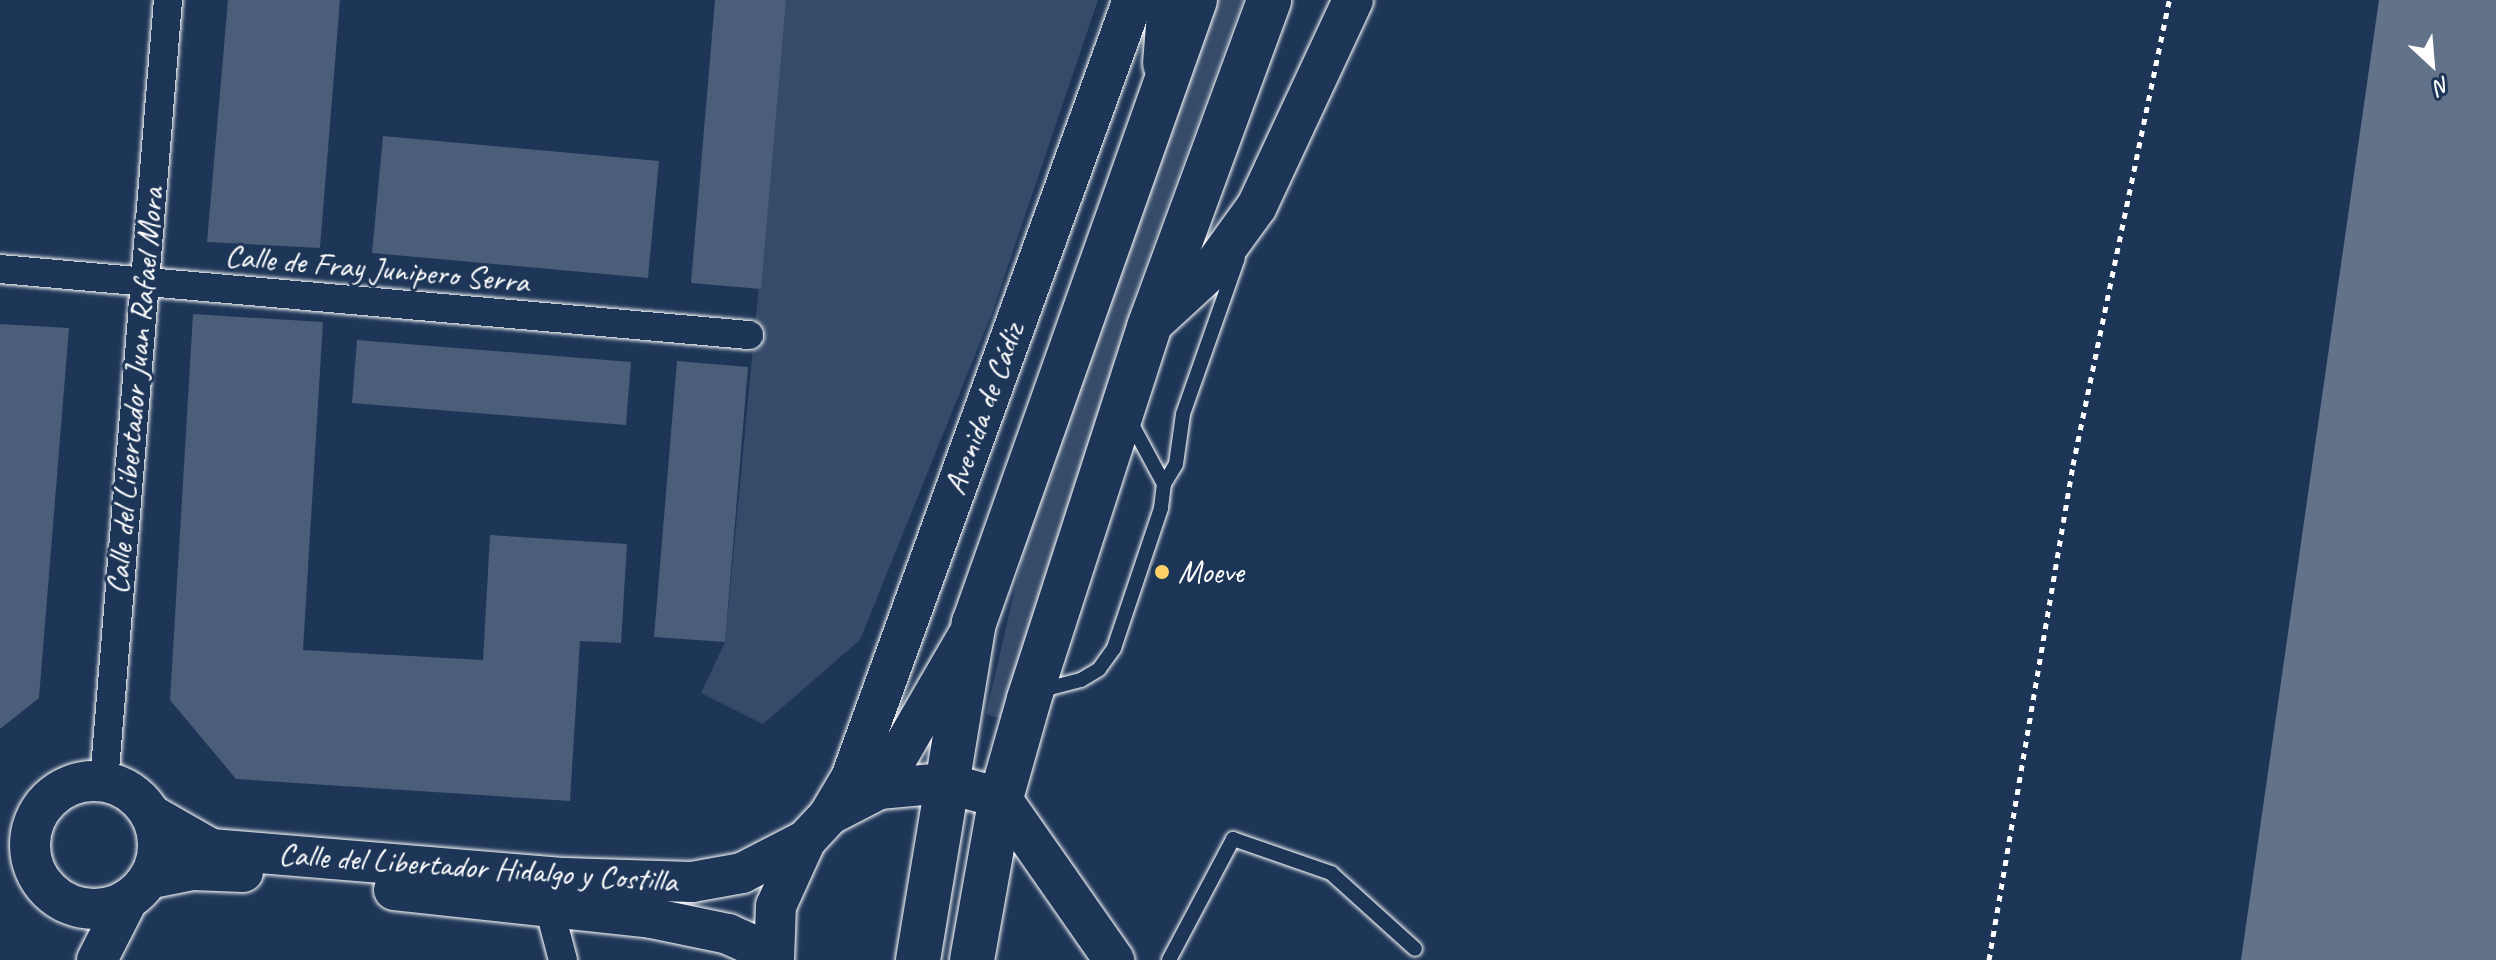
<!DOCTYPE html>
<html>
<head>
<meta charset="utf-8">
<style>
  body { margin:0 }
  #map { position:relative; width:2496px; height:960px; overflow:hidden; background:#1d3557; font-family:Caveat,sans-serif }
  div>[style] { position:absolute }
  .green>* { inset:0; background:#364b69 }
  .water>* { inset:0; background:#617289 }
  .building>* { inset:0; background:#4a5d79 }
  .path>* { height:5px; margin-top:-2.5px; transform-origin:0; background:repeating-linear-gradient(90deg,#fff 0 6px,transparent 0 12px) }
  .roads { filter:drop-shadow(0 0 2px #fff) drop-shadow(0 0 2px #fff) }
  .lane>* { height:14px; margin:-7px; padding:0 7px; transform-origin:7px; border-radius:7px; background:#1d3557 }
  .street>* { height:28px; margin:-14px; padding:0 14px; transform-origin:14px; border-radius:14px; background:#1d3557 }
  .secondary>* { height:40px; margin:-20px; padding:0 20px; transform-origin:20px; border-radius:20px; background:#1d3557 }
  .secondary>.ring { margin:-20px; padding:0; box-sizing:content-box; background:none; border:40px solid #1d3557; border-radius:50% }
  .primary>* { height:44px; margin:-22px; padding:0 22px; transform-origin:22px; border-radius:22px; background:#1d3557 }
  .dots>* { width:22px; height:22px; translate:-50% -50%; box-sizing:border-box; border:4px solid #1d3557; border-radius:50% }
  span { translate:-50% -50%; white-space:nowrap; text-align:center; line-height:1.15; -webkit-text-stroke:6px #1d3557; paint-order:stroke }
  .street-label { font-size:32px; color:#fff }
  .poi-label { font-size:32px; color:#fff }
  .left { translate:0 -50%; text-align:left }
  .north { position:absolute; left:2392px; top:24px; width:80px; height:80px; -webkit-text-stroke:6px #1d3557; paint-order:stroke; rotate:154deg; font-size:22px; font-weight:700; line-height:32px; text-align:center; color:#fff }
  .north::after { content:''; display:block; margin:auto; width:28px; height:36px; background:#fff; clip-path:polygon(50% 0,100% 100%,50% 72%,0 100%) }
</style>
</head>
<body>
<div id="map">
  <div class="green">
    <div style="clip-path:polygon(786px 0,1098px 0,992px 313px,860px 640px,763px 724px,701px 693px,725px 642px)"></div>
    <div style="clip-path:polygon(1215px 0,1243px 0,1137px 288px,1003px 719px,986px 714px,1027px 537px)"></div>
  </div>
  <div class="water">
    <div style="clip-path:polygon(2379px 0,2496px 0,2496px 960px,2241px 960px)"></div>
  </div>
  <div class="building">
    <div style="clip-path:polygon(228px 0,340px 0,320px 248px,207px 242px)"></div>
    <div style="clip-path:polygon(715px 0,786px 0,761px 289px,691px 283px)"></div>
    <div style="clip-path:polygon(383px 136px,659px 161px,648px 278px,372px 253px)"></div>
    <div style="clip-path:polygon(193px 314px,323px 322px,303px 650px,483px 660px,490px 535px,627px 544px,621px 643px,580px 641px,570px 801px,236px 779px,170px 700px)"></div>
    <div style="clip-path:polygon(0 324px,69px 328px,39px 698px,0 729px)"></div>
    <div style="clip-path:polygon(357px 340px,631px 362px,626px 425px,352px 403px)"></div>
    <div style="clip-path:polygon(677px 361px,748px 367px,725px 642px,654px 637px)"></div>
  </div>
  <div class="path">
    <div style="left:1989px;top:960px;width:502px;rotate:-80.37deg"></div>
    <div style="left:2073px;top:465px;width:475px;rotate:-78.3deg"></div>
  </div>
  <div class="roads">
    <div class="lane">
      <div style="left:1164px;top:484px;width:23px;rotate:-59deg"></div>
      <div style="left:1176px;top:464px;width:50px;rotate:-82deg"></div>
      <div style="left:1183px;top:414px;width:165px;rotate:-70.6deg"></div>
      <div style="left:1042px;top:690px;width:40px;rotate:-14.4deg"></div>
      <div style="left:1081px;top:680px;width:21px;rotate:-31deg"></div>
      <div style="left:1099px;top:669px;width:26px;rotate:-54deg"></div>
      <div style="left:1114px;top:648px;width:148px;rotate:-71.4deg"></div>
      <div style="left:1161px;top:508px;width:24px;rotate:-83deg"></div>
      <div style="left:1164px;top:484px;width:72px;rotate:-118.4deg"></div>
      <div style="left:1169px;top:960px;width:137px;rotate:-62.1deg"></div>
      <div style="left:1233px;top:839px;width:104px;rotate:19.1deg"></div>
      <div style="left:1331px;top:873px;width:113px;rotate:42.1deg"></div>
    </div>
    <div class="street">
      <div style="left:0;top:269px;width:752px;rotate:5.04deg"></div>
      <div style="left:104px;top:782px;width:785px;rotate:-85.32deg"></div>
      <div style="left:549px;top:907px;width:55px;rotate:75.2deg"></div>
    </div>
    <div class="secondary">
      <div style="left:1163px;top:64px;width:64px;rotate:-85.5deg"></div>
      <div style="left:1149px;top:327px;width:83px;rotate:-42.6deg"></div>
      <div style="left:1210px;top:271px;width:80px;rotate:-54.1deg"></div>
      <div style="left:1257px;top:206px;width:227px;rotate:-65deg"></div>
      <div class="ring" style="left:30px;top:781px;width:88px;height:88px"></div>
      <div style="left:879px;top:789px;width:176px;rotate:-59.9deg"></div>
      <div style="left:150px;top:814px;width:70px;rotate:29.8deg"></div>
      <div style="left:211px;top:849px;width:355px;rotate:4.7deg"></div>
      <div style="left:565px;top:878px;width:127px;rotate:1.8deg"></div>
      <div style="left:692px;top:882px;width:51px;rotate:-10.2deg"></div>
      <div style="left:742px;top:873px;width:72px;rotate:-27.3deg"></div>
      <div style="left:829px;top:815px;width:43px;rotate:-59.3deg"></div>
      <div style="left:851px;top:778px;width:828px;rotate:-70.08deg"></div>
      <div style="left:148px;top:879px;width:46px;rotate:-11.3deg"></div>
      <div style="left:193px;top:870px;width:50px;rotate:2.3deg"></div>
      <div style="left:394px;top:890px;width:259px;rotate:6.2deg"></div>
      <div style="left:651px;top:918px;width:79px;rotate:11.7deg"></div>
      <div style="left:728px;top:934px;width:48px;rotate:24.4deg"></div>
      <div style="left:97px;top:960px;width:68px;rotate:-63.1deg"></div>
      <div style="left:774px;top:960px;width:54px;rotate:-87.9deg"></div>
      <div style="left:776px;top:906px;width:72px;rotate:-65.6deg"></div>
      <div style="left:806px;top:840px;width:34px;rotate:-47deg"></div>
      <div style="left:829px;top:815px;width:56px;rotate:-27.5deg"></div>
      <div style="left:879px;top:789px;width:66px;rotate:-5.2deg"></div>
      <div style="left:945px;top:783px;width:58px;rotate:15deg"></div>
      <div style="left:1001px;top:798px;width:198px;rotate:55.1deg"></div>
    </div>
    <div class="primary">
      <div style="left:918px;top:960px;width:342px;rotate:-80.6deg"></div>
      <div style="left:974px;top:623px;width:661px;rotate:-70.47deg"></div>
      <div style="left:972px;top:960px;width:165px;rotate:-79.9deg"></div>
      <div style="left:1001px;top:798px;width:103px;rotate:-74.2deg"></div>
      <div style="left:1029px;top:699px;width:391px;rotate:-72.1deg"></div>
      <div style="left:1149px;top:327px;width:348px;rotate:-69.8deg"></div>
    </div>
  </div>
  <div class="dots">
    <div style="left:1162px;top:572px;background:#ffd166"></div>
  </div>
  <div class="street-label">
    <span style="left:377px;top:269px;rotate:5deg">Calle de Fray Junipero Serra</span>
    <span style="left:135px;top:391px;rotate:-85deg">Calle del Libertador Juan Rafael Mora</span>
    <span style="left:984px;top:409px;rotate:-70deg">Avenida de Cádiz</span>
    <span style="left:478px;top:868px;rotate:4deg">Calle del Libertador Hidalgo y Costilla</span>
  </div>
  <div class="poi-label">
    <span class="left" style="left:1178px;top:572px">Moeve</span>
  </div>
  <div class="north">N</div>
</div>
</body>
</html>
